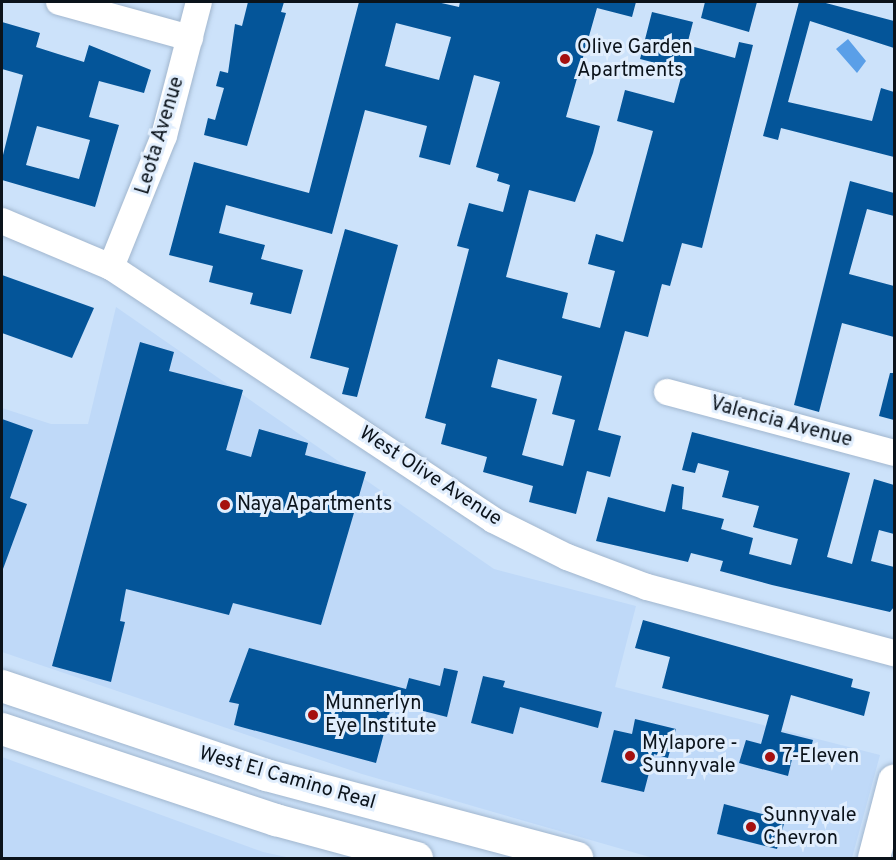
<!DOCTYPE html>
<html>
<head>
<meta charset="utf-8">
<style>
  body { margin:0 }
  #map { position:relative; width:896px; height:860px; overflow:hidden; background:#cce2fa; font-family:Overpass,sans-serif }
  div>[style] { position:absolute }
  .built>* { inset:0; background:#bfd9f8 }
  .water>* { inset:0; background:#5a9fe8 }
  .building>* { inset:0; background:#045599 }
  .roads { filter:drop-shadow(0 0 2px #a1b6ce) drop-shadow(0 0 2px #a1b6ce) }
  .minor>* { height:26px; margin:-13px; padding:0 13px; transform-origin:13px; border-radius:13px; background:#fff }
  .major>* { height:32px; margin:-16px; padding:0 16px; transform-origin:16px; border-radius:16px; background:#fff }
  .dots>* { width:16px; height:16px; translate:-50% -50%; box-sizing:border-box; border:3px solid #e1eefd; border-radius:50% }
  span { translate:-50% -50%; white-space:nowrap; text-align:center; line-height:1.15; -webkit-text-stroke:6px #e1eefd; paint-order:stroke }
  .poi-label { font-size:20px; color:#0b131b }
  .left { translate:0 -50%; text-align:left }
  .street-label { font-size:20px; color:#0b131b }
  .frame { position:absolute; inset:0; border:3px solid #0b131b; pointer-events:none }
</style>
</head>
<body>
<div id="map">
  <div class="built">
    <div style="clip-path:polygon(116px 307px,494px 569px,636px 606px,615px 687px,880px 755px,852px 858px,653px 858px,362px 774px,2px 652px,2px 408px,51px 424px,88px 424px)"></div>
    <div style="clip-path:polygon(2px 757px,263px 852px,291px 858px,2px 858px)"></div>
  </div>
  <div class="water">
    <div style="clip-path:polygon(848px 39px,866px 61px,857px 73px,836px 49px)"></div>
  </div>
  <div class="building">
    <div style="clip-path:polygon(248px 2px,284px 2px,281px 12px,286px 13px,247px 146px,204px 135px,208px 118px,215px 120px,224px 88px,216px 86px,220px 71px,228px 73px,235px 24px,242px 26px)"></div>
    <div style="clip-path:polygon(evenodd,359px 2px,437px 2px,459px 7px,460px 2px,636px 2px,632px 17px,597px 8px,566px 117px,600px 126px,593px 153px,575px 202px,529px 190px,506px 277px,568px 293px,562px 318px,600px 328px,615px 271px,588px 264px,596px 234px,623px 242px,653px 131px,617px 121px,625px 90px,674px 103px,683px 70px,640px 59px,652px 12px,693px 22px,687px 45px,735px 58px,739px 42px,753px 45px,702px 248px,682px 243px,670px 286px,662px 284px,648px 337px,625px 331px,598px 430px,621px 436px,610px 477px,587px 471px,576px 514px,529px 502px,533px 486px,483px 472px,487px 457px,441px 444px,446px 424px,425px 418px,469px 249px,457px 246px,469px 203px,503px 212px,510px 185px,497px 181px,499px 174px,476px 167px,500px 82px,474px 75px,450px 165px,419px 157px,427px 126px,365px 110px,332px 234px,226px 205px,219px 233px,265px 245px,261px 259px,303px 270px,291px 314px,250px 304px,253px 293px,209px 282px,213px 266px,169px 255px,194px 162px,309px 193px,359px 2px,396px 23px,451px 37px,439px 80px,385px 66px,396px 23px,359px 2px,498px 359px,562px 376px,552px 414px,575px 420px,563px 466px,522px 455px,537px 399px,491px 387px,498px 359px)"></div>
    <div style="clip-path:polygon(705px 2px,757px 2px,749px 32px,701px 18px)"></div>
    <div style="clip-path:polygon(799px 2px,822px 2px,894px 21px,894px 48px,810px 21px,788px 102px,872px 121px,881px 88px,894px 92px,894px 157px,781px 128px,778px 140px,763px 136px)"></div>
    <div style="clip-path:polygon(evenodd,2px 22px,40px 33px,36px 47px,58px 54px,84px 62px,89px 45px,151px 70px,144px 93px,99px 81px,89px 117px,119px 125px,95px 207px,2px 180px,2px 159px,23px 75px,2px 69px,2px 22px,37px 126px,90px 140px,79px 179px,26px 165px,37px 126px)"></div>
    <div style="clip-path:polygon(850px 181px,894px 193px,894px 216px,867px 209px,849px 274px,894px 286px,894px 337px,842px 323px,819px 412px,794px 405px)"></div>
    <div style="clip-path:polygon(345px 229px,398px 245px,357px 397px,342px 394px,349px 368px,310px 358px)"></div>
    <div style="clip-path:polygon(2px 275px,94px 308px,72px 358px,2px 333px)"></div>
    <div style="clip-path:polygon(140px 342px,174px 352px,169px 371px,243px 390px,226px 450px,251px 457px,259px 429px,308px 443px,305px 455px,366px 472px,321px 625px,233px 603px,229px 615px,126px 589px,120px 621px,125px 622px,111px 682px,52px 666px)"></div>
    <div style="clip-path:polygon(890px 373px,894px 373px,894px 420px,879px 416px)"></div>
    <div style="clip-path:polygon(2px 419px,33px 430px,10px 498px,27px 504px,3px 569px)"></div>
    <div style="clip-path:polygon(692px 432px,850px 473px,827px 557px,852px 564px,874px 479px,894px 485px,894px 534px,879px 530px,871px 561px,894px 567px,894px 607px,890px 612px,772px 585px,720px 571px,723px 561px,691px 553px,688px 562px,596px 541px,608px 497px,665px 512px,672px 484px,684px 487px,682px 509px,724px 519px,721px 529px,753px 538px,749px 554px,791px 565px,798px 539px,753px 527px,759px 506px,722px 497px,729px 471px,698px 463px,695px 473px,682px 470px)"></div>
    <div style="clip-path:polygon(643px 620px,853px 679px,851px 687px,870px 692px,864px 716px,791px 695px,781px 732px,813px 740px,808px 759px,793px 755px,788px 776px,739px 763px,746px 740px,761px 744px,769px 715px,662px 688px,670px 657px,635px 648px)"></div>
    <div style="clip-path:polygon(249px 648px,406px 689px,409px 678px,440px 686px,444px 668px,458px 671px,447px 717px,392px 703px,376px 763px,234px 725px,239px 704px,229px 702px)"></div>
    <div style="clip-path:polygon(483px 676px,505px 681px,503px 687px,602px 712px,598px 728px,520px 707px,513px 734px,471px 723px)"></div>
    <div style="clip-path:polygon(635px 719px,676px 729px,668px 758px,654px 754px,644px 792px,601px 782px,614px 730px,632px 734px)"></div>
    <div style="clip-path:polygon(724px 804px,785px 820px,777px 849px,717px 834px)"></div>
  </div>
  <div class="roads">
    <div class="minor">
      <div style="left:59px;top:2px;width:136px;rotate:15.4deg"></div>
      <div style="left:2px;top:221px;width:118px;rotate:22.9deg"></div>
      <div style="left:111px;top:267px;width:458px;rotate:33.5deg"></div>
      <div style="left:493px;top:520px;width:83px;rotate:26.6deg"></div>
      <div style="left:567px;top:557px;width:85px;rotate:20.6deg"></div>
      <div style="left:647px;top:587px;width:256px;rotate:15deg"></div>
      <div style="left:111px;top:267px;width:141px;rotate:-68deg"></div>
      <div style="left:164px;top:136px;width:138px;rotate:-75.4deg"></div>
      <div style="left:667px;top:392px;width:235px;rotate:15deg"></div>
    </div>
    <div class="major">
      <div style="left:2px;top:686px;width:279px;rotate:18.6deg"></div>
      <div style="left:266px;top:775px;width:322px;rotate:14.9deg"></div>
      <div style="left:2px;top:729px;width:289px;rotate:18.4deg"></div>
      <div style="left:276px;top:820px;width:146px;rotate:15.1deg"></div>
      <div style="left:874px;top:858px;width:80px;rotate:-75.4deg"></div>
    </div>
  </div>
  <div class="dots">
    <div style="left:565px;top:59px;background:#a5100f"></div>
    <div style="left:225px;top:505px;background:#a5100f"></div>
    <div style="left:313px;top:715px;background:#a5100f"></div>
    <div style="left:630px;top:756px;background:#a5100f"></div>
    <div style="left:770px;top:757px;background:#a5100f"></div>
    <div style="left:751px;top:827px;background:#a5100f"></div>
  </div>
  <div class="poi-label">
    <span class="left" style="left:577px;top:60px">Olive Garden<br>Apartments</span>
    <span class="left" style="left:237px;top:505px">Naya Apartments</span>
    <span class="left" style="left:325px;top:716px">Munnerlyn<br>Eye Institute</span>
    <span class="left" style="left:642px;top:756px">Mylapore -<br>Sunnyvale</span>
    <span class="left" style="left:782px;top:757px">7-Eleven</span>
    <span class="left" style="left:763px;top:828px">Sunnyvale<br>Chevron</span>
  </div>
  <div class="street-label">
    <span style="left:161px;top:136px;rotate:-73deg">Leota Avenue</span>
    <span style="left:781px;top:423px;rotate:15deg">Valencia Avenue</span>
    <span style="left:430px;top:477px;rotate:33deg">West Olive Avenue</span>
    <span style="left:287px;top:779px;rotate:16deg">West El Camino Real</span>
  </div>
  <div class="frame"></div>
</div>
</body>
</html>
